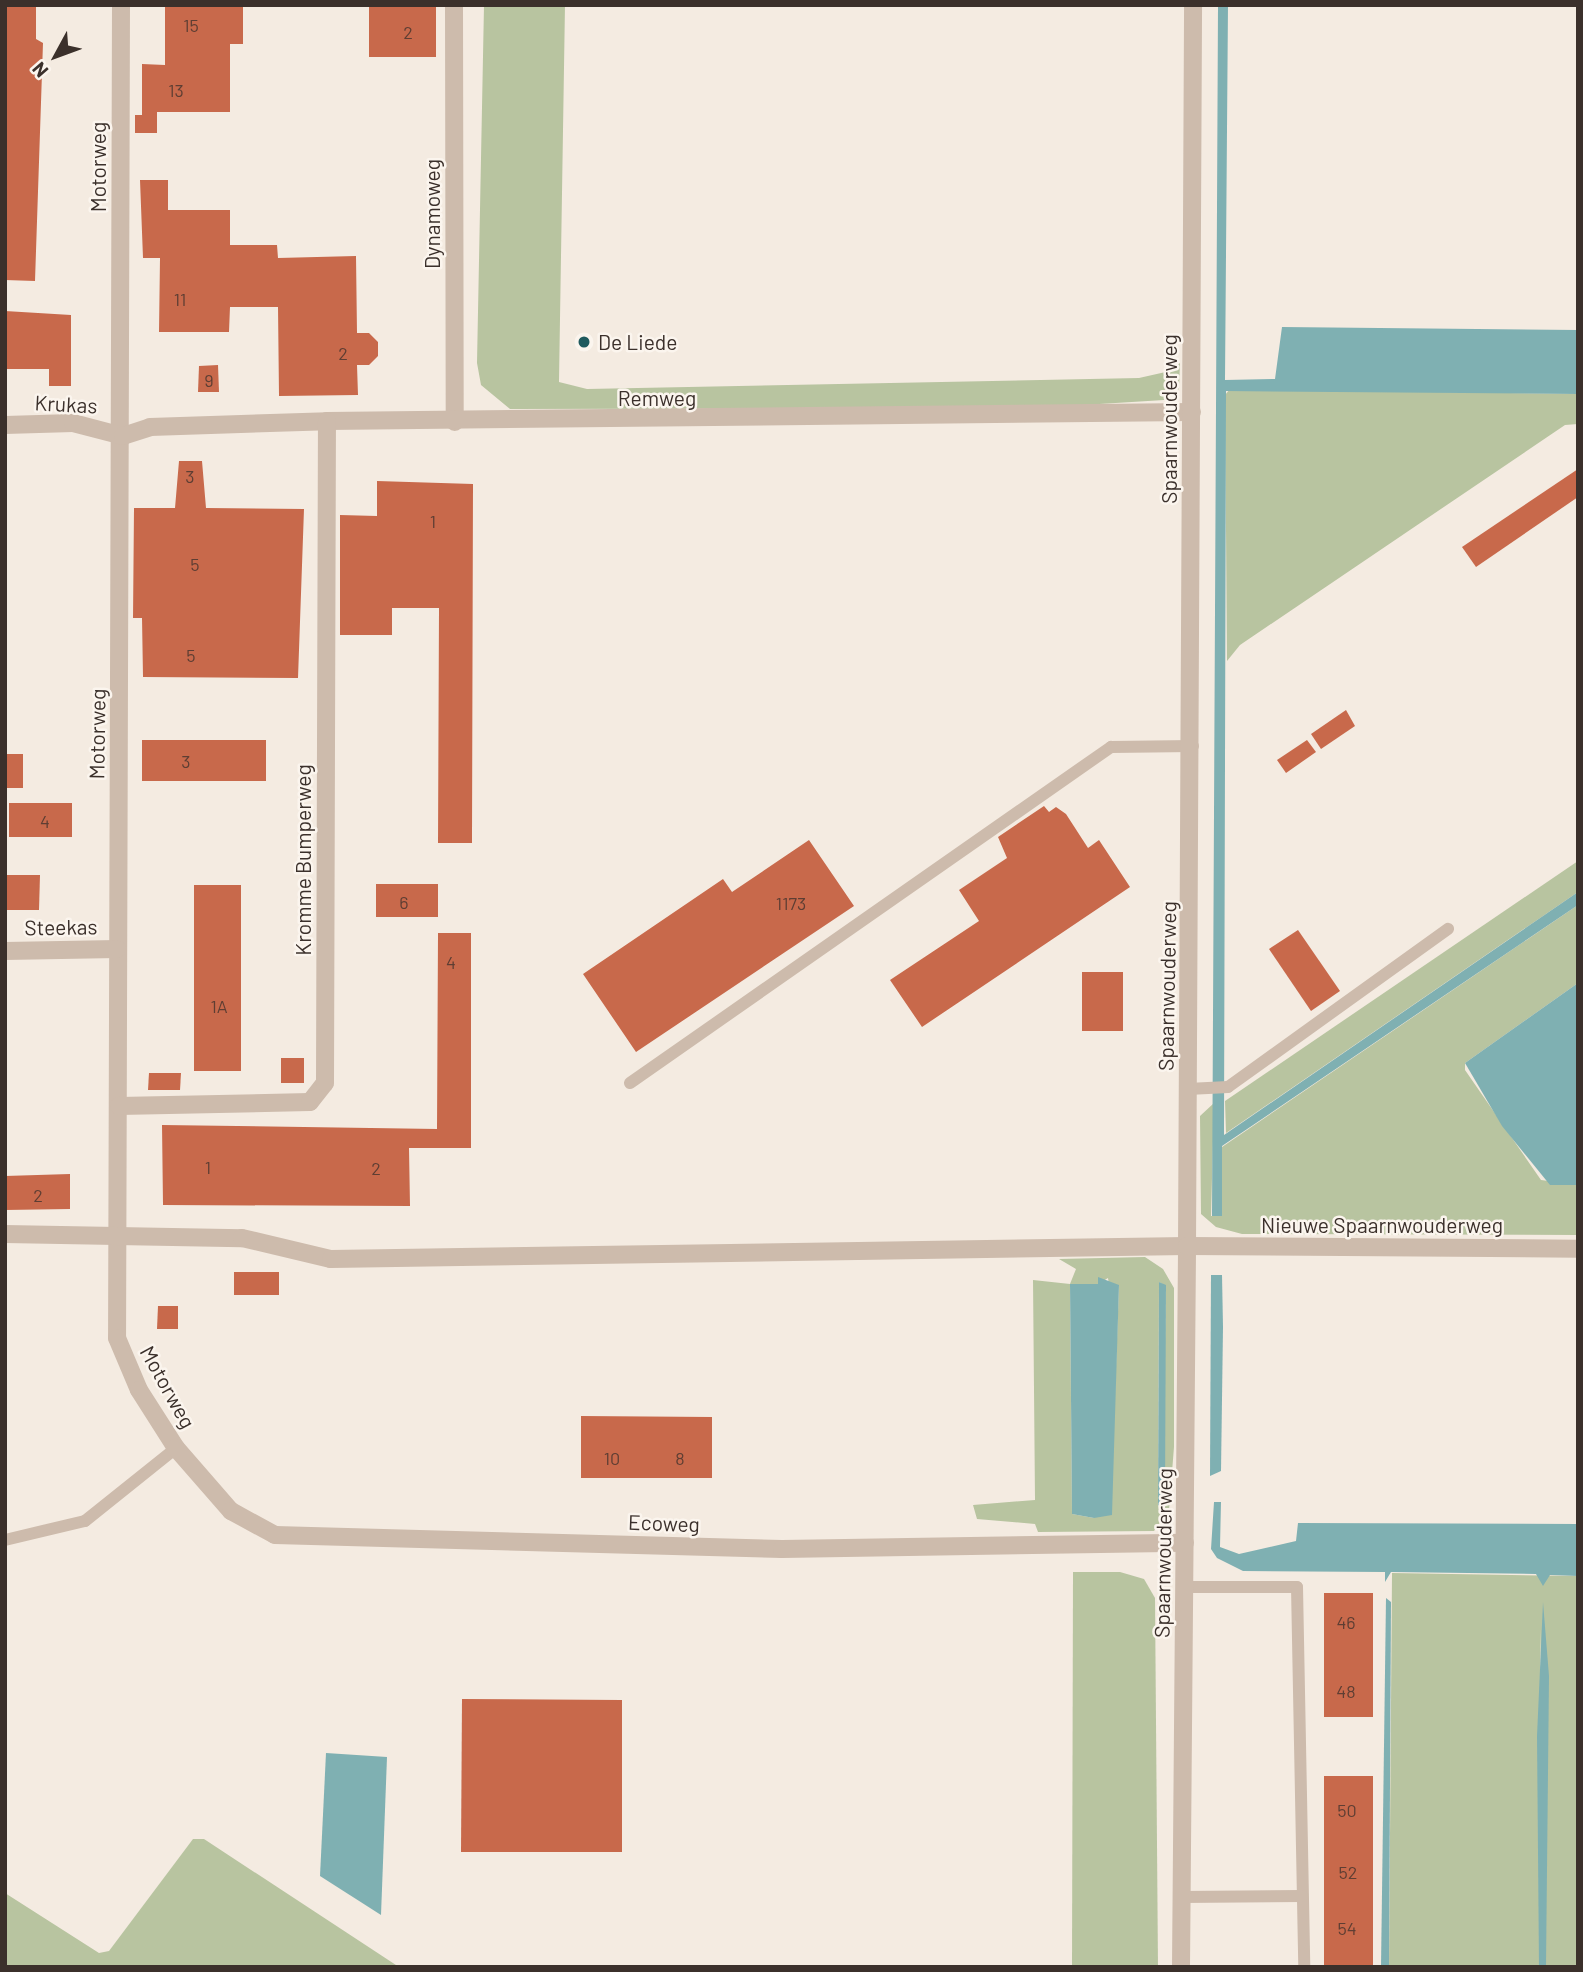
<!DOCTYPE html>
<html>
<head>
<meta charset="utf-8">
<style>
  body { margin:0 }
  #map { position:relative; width:1583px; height:1972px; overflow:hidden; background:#f4ebe1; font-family:Barlow,sans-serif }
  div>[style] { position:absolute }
  .green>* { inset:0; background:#b8c4a0 }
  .water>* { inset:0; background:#7fb0b2 }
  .building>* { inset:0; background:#c8694b }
  .service>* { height:12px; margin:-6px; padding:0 6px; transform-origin:6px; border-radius:6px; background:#cdbbac }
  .minor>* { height:18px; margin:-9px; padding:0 9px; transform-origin:9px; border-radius:9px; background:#cdbbac }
  .tertiary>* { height:18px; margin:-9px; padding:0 9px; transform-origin:9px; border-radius:9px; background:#cdbbac }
  .dots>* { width:19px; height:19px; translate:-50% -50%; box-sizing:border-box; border:4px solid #fbf5ee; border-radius:50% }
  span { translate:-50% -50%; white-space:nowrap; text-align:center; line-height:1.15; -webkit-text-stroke:5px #fbf5ee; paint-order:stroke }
  .number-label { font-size:18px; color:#5e3e33 }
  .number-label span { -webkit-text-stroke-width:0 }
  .street-label { font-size:21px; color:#3b302b }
  .poi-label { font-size:21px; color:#3b302b }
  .left { translate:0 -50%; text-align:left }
  .frame { position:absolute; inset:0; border:7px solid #3b302b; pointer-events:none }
  .north { position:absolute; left:21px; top:21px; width:70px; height:70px; -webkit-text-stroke:5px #fbf5ee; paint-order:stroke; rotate:229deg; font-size:19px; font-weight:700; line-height:28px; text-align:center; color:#3b302b }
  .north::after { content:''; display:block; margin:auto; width:24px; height:32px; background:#3b302b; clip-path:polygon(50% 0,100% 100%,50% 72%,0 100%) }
</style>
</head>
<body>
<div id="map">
  <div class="green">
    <div style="clip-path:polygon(484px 5px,565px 5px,559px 382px,587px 389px,1139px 378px,1170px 371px,1180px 363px,1179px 389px,1164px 400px,1035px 408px,510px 409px,481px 385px,477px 363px)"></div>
    <div style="clip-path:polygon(1230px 389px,1578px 394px,1578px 424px,1565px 425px,1240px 645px,1227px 661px,1225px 395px)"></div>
    <div style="clip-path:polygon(1578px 861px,1578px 892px,1226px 1133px,1225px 1101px)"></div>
    <div style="clip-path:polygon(1578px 905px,1578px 983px,1465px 1063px,1465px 1070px,1541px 1180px,1578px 1185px,1578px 1235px,1242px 1234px,1216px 1227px,1201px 1214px,1200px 1116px,1214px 1103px,1211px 1216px,1221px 1216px,1222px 1147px)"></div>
    <div style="clip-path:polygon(evenodd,1145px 1257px,1163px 1269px,1174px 1288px,1174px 1447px,1169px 1510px,1162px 1506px,1166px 1286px,1159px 1282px,1158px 1506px,1166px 1514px,1154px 1531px,1038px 1532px,1035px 1524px,977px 1519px,973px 1505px,1035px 1500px,1033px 1280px,1070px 1284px,1076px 1269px,1059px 1259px,1145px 1257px,1108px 1278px,1109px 1285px,1119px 1285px,1115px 1393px,1094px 1518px,1072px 1514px,1070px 1284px,1098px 1284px,1108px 1278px)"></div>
    <div style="clip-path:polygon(1073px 1572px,1120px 1572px,1144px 1579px,1155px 1598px,1158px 1967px,1072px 1967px)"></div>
    <div style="clip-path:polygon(1392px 1573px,1578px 1576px,1578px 1967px,1546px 1967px,1540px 1628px,1540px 1967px,1389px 1967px)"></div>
    <div style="clip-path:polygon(193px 1839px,204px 1839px,399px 1967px,5px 1967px,5px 1893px,99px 1953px,109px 1951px)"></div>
  </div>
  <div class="water">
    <div style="clip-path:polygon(1218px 5px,1228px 5px,1225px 380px,1275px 379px,1282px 327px,1578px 330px,1578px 394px,1226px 391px,1224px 1135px,1578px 892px,1578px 905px,1222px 1146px,1222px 1216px,1212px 1216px)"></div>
    <div style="clip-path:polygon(1578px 983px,1578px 1185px,1550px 1185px,1502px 1126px,1465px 1063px)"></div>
    <div style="clip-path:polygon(1211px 1275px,1222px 1275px,1223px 1327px,1221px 1471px,1210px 1476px)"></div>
    <div style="clip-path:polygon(1098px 1277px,1119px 1285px,1112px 1515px,1094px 1518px,1072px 1514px,1070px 1284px,1098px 1284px)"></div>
    <div style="clip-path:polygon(1159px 1282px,1166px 1285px,1165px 1496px,1158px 1506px)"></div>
    <div style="clip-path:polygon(1214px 1502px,1221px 1502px,1220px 1547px,1239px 1554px,1296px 1541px,1298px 1523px,1578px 1524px,1578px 1576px,1550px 1575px,1543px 1586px,1536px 1574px,1391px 1572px,1385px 1582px,1385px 1572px,1243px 1571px,1217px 1558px,1211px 1549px)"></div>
    <div style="clip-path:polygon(1386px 1598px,1391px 1602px,1389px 1967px,1381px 1967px)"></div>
    <div style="clip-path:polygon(1543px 1602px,1549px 1676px,1546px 1967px,1539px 1967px,1537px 1736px)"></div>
    <div style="clip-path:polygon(326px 1753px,387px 1757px,381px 1915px,320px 1876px)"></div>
  </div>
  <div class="building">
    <div style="clip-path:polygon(5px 5px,36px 5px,36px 39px,43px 43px,35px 281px,5px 280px)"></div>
    <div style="clip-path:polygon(165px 5px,243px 6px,243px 44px,230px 44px,230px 112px,157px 112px,157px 133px,135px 133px,135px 115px,142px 115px,142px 64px,165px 65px)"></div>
    <div style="clip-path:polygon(369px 5px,436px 5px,436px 57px,369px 57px)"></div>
    <div style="clip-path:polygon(140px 180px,168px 180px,168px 210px,230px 210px,230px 245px,277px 245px,278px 258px,356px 256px,357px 333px,369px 333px,378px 342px,378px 356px,369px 365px,357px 365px,358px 395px,279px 396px,278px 307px,230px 307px,229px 332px,159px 332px,160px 258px,143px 258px)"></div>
    <div style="clip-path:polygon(5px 311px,71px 315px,71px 386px,49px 386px,49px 369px,5px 369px)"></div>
    <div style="clip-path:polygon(218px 365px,219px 392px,198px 392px,199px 366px)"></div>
    <div style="clip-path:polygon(179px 461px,202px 461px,206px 508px,304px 509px,298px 678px,143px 677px,142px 618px,133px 618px,134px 508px,175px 508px)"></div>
    <div style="clip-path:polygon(1578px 469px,1578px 497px,1476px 567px,1462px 547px)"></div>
    <div style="clip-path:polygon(377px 481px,473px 484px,472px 843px,438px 843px,439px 608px,392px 608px,392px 635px,340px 635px,340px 515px,377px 516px)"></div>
    <div style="clip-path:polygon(1346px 710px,1355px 726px,1321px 749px,1311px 734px)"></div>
    <div style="clip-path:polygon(142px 740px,266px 740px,266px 781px,142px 781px)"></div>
    <div style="clip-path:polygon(1307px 740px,1316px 752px,1286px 773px,1277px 760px)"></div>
    <div style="clip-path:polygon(5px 754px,23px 754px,23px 788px,5px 788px)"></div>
    <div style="clip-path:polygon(9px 803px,72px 803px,72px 837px,9px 837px)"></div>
    <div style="clip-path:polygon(1044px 806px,1049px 812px,1056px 807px,1066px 814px,1088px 848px,1099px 840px,1130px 887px,922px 1027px,890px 980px,979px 921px,959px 890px,1007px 858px,998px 837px)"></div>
    <div style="clip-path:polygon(809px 840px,854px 906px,636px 1052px,583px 974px,723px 879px,732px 892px)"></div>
    <div style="clip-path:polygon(5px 875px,40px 875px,39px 910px,5px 910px)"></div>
    <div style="clip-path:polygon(376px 884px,438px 884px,438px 917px,376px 917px)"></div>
    <div style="clip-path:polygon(194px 885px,241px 885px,241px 1071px,194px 1071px)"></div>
    <div style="clip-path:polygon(1298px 930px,1340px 991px,1311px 1011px,1269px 949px)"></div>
    <div style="clip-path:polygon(438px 933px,471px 933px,471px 1148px,409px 1148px,410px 1206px,163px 1205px,162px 1125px,437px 1129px)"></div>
    <div style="clip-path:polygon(1082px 972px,1123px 972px,1123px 1031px,1082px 1031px)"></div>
    <div style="clip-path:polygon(281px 1058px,304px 1058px,304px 1083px,281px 1083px)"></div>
    <div style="clip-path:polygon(149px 1073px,181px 1073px,180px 1090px,148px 1090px)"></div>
    <div style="clip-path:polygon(70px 1174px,70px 1209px,5px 1210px,5px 1176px)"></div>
    <div style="clip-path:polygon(234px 1272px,279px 1272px,279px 1295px,234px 1295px)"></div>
    <div style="clip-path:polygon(158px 1306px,178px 1306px,178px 1329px,157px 1329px)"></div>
    <div style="clip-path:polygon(581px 1416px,712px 1417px,712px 1478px,581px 1478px)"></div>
    <div style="clip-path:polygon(1324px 1593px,1373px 1593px,1373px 1717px,1324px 1717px)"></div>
    <div style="clip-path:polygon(462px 1699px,622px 1700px,622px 1852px,461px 1852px)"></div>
    <div style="clip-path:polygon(1324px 1776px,1373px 1776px,1373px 1967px,1324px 1967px)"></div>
  </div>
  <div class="service">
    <div style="left:630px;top:1083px;width:587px;rotate:-34.94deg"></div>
    <div style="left:1111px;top:747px;width:82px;rotate:-0.7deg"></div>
    <div style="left:1188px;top:1089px;width:40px;rotate:-2.9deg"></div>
    <div style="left:1228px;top:1087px;width:271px;rotate:-35.7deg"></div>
    <div style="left:5px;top:1540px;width:82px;rotate:-13.4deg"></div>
    <div style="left:85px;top:1521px;width:117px;rotate:-38.7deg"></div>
    <div style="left:1185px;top:1587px;width:112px"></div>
    <div style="left:1297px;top:1587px;width:380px;rotate:88.9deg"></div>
    <div style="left:1181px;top:1897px;width:121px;rotate:-0.5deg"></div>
  </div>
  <div class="minor">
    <div style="left:121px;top:5px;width:1333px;rotate:90.17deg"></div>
    <div style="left:117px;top:1338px;width:56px;rotate:67.1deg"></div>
    <div style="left:139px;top:1390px;width:69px;rotate:57.5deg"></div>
    <div style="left:176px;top:1448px;width:84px;rotate:48.9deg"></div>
    <div style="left:231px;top:1511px;width:50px;rotate:28.6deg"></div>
    <div style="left:275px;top:1535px;width:507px;rotate:1.58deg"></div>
    <div style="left:782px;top:1549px;width:403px;rotate:-0.9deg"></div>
    <div style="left:454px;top:5px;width:417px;rotate:89.9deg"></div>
    <div style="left:5px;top:425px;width:68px;rotate:-1.7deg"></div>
    <div style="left:73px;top:423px;width:52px;rotate:14.6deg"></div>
    <div style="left:123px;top:436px;width:28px;rotate:-18deg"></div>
    <div style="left:150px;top:427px;width:177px;rotate:-1.9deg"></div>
    <div style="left:327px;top:421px;width:865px;rotate:-0.6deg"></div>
    <div style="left:5px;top:951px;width:112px;rotate:-1deg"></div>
    <div style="left:119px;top:1106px;width:191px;rotate:-1.2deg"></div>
    <div style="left:310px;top:1102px;width:24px;rotate:-52deg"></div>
    <div style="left:325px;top:1083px;width:662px;rotate:-89.83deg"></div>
    <div style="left:5px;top:1234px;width:237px;rotate:1deg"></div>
    <div style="left:242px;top:1238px;width:91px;rotate:13.3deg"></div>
    <div style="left:331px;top:1259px;width:856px;rotate:-0.87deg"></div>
    <div style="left:1187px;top:1246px;width:1241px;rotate:-89.72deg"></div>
  </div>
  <div class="tertiary">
    <div style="left:1181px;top:1967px;width:721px;rotate:-89.52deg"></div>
    <div style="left:1187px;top:1246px;width:391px;rotate:0.4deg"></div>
  </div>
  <div class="dots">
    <div style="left:584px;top:342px;background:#1f5a5e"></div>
  </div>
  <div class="number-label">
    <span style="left:191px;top:25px">15</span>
    <span style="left:408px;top:32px">2</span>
    <span style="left:176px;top:90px">13</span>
    <span style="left:180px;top:299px">11</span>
    <span style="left:343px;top:353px">2</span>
    <span style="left:209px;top:380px">9</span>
    <span style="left:190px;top:476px">3</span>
    <span style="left:433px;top:521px">1</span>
    <span style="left:195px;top:564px">5</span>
    <span style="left:191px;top:655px">5</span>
    <span style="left:186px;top:761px">3</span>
    <span style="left:45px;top:821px">4</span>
    <span style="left:404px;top:902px">6</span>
    <span style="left:791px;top:903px">1173</span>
    <span style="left:451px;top:962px">4</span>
    <span style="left:219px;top:1006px">1A</span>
    <span style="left:208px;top:1167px">1</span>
    <span style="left:376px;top:1168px">2</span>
    <span style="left:38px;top:1195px">2</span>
    <span style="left:612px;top:1458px">10</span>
    <span style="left:680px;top:1458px">8</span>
    <span style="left:1346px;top:1622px">46</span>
    <span style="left:1346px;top:1691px">48</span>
    <span style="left:1347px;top:1810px">50</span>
    <span style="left:1348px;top:1872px">52</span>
    <span style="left:1347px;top:1928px">54</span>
  </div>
  <div class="street-label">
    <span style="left:98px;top:167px;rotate:-90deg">Motorweg</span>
    <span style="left:432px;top:214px;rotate:-90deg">Dynamoweg</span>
    <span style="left:657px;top:398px">Remweg</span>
    <span style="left:66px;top:404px;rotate:3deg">Krukas</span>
    <span style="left:1169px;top:419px;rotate:-90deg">Spaarnwouderweg</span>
    <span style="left:97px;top:734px;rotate:-89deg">Motorweg</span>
    <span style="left:303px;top:860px;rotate:-90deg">Kromme Bumperweg</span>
    <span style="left:61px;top:927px;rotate:-1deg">Steekas</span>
    <span style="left:1167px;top:986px;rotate:-89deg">Spaarnwouderweg</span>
    <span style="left:1382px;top:1225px">Nieuwe Spaarnwouderweg</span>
    <span style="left:168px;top:1387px;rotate:61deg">Motorweg</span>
    <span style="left:664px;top:1523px;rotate:2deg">Ecoweg</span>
    <span style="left:1163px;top:1553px;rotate:-89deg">Spaarnwouderweg</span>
  </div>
  <div class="poi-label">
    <span class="left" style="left:598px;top:342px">De Liede</span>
  </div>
  <div class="frame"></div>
  <div class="north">N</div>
</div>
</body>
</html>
